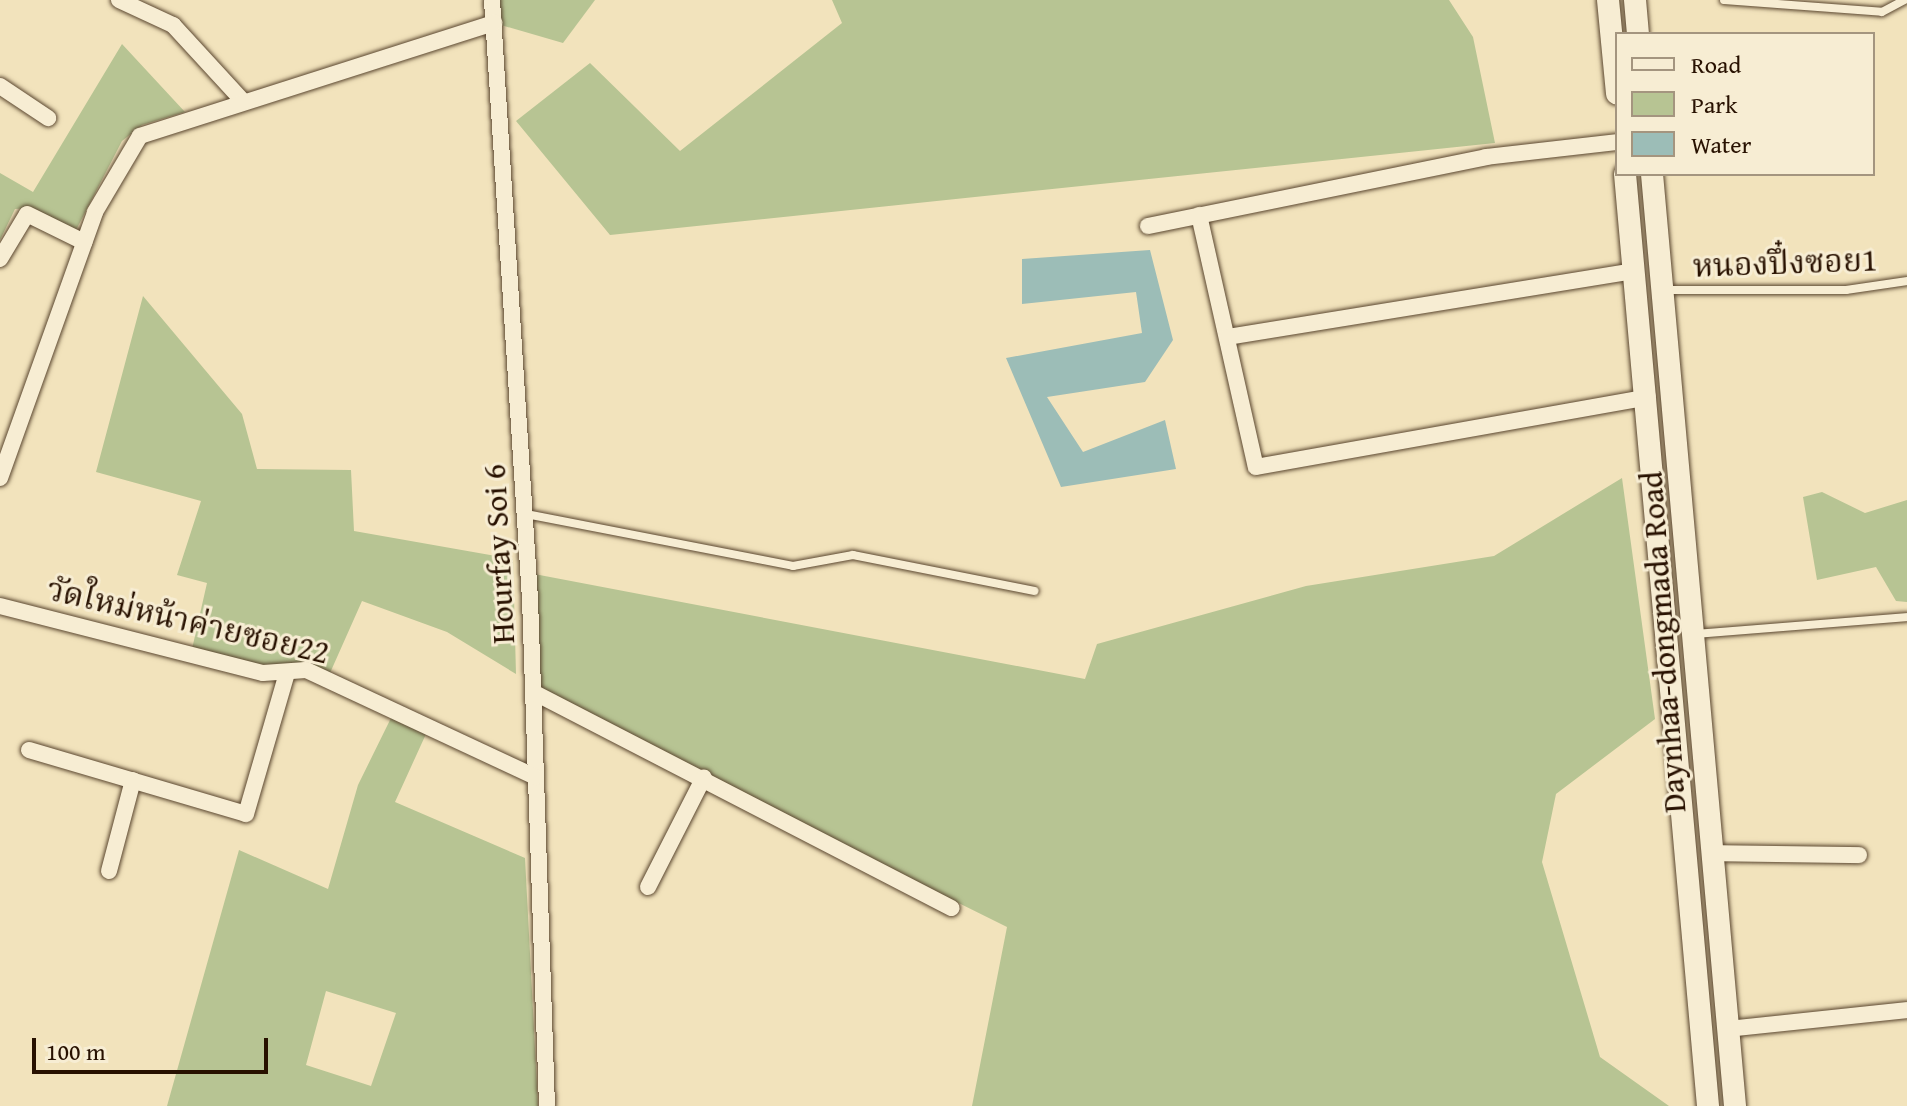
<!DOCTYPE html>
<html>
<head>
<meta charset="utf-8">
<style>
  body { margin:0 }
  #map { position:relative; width:1907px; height:1106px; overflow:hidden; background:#f2e3bc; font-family:"Gentium Book Plus","Noto Serif Thai",serif }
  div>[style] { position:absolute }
  .green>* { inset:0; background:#b7c493 }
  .water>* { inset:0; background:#9cbdb7 }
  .roads { filter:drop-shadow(0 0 2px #5a462f) drop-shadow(0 0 2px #5a462f) }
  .lane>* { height:8px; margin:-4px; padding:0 4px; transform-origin:4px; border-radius:4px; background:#f7edd3 }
  .street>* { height:16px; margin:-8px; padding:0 8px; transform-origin:8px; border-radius:8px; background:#f7edd3 }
  .secondary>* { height:22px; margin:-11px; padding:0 11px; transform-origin:11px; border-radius:11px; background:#f7edd3 }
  span { translate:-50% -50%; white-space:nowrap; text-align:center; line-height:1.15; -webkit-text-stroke:6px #f7edd3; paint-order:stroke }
  .street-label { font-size:32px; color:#281100 }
  .legend { position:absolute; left:1615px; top:32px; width:260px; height:144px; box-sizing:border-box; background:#f7edd3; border:2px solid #a4957f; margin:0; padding:10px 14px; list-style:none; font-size:24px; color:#281100 }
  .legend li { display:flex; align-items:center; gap:16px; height:40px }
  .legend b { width:40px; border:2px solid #a4957f }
  .scale { position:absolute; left:32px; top:1038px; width:236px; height:36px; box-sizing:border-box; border:4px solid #281100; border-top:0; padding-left:10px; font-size:24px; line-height:28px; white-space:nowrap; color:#281100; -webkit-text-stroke:6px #f7edd3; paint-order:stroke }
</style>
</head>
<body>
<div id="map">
  <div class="green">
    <div style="clip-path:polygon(492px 0,595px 0,563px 43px,494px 23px)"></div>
    <div style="clip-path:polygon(832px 0,1449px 0,1473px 37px,1495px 143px,610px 235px,516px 121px,590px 63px,680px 151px,842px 23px)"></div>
    <div style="clip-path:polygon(122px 44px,185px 112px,142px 125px,122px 141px,76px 230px,33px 208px,15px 209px,0 240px,0 173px,33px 192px)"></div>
    <div style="clip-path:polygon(143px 296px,242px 414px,257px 469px,351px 470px,354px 531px,513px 559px,516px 674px,447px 632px,362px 601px,330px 673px,260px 669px,192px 649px,207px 583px,177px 575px,201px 501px,96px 472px)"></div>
    <div style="clip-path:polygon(1622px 478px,1655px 719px,1556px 794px,1542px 862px,1600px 1057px,1669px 1106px,972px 1106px,1007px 927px,533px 692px,529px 573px,1085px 679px,1097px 644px,1306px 586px,1494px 556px)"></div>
    <div style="clip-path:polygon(1822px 492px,1865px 513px,1907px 500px,1907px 602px,1896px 601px,1876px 567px,1817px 580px,1803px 497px)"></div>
    <div style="clip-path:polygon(evenodd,391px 718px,426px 734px,395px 802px,525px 858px,538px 1106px,167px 1106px,239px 850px,328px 889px,358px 785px,391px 718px,326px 991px,396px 1013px,371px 1086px,306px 1065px,326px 991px)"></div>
  </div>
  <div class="water">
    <div style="clip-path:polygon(1150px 250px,1173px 340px,1145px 382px,1047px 397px,1083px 452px,1165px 420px,1176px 469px,1061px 487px,1006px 358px,1142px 333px,1136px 292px,1022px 304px,1022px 259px)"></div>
  </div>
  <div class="roads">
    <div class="lane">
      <div style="left:1724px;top:0;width:158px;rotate:4.3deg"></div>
      <div style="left:1882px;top:12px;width:26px;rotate:-28deg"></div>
      <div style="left:1664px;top:290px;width:182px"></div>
      <div style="left:1846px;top:290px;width:62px;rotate:-8.4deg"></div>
      <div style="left:526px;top:514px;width:272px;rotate:11deg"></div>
      <div style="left:793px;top:566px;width:61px;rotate:-10.4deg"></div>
      <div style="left:853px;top:555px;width:185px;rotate:11.2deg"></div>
      <div style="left:1696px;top:634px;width:212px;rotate:-4.6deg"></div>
    </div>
    <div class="street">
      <div style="left:119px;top:0;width:60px;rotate:24.8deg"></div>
      <div style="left:173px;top:25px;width:103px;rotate:47.4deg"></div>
      <div style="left:492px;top:0;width:600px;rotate:86.37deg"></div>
      <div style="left:530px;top:599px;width:507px;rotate:88.08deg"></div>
      <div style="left:0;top:86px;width:58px;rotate:33.7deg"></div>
      <div style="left:1199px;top:215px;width:258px;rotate:77.3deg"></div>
      <div style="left:1256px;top:467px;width:398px;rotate:-10.1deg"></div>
      <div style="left:1148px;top:226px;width:345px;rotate:-11.5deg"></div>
      <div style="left:1486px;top:157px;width:132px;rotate:-6.5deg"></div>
      <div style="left:0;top:259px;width:52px;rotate:-59deg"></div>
      <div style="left:27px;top:214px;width:64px;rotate:26.2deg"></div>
      <div style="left:1227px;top:337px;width:413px;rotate:-9.2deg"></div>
      <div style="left:0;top:478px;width:282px;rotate:-70.3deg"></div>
      <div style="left:95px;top:212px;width:88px;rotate:-59.4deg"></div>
      <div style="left:140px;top:136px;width:372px;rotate:-17.7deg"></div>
      <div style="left:0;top:606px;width:271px;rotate:14.3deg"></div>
      <div style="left:263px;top:673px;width:43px;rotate:-4deg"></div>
      <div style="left:306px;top:670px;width:253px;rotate:25deg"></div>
      <div style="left:533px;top:692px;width:471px;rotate:27.3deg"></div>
      <div style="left:29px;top:750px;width:226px;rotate:16.4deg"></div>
      <div style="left:246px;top:814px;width:147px;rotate:-73.8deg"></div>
      <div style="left:1711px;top:853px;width:148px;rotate:0.8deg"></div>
      <div style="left:109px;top:871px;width:94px;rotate:-75.2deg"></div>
      <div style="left:648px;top:887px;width:123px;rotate:-63deg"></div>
      <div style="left:1727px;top:1029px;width:181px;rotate:-6deg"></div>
    </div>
    <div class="secondary">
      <div style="left:1608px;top:0;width:94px;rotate:84.5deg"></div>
      <div style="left:1635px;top:0;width:34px;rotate:85deg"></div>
      <div style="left:1625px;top:174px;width:936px;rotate:84.91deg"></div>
      <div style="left:1652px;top:174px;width:936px;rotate:84.91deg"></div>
    </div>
  </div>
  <div class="street-label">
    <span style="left:1785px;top:263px;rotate:-2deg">หนองปึ๋งซอย1</span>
    <span style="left:499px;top:554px;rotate:-93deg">Hourfay Soi 6</span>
    <span style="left:188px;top:621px;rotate:13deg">วัดใหม่หน้าค่ายซอย22</span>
    <span style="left:1663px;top:642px;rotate:-94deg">Daynhaa-dongmada Road</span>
  </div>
  <ul class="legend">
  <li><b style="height:10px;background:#f7edd3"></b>Road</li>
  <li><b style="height:22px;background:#b7c493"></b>Park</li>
  <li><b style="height:22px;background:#9cbdb7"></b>Water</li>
  </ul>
  <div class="scale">100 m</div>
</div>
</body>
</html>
